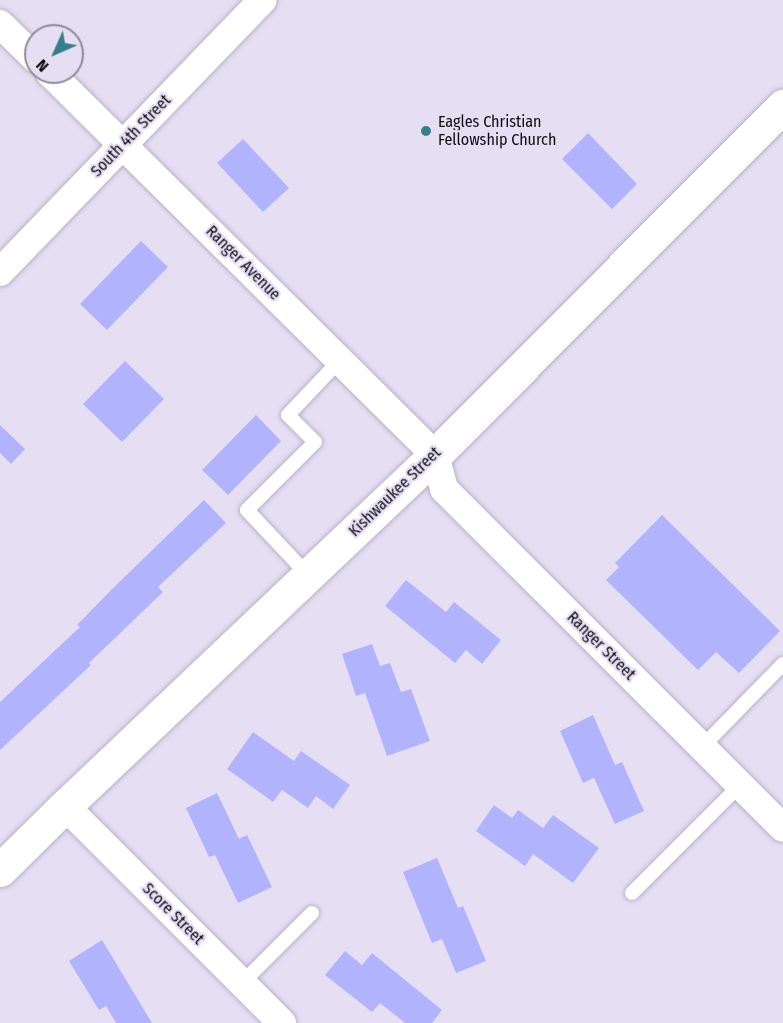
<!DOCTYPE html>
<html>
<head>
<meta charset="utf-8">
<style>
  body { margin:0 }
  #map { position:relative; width:783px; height:1023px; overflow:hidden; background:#e6dff4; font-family:"Fira Sans Condensed",sans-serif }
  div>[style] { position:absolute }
  .building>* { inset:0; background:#b1b4fc }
  .roads { filter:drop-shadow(0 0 2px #b9b2c6) drop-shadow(0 0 2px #b9b2c6) }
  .service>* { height:14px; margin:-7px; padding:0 7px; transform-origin:7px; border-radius:7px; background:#fff }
  .minor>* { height:28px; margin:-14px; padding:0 14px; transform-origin:14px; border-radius:14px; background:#fff }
  .tertiary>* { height:33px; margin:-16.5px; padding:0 16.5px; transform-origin:16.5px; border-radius:16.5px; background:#fff }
  .dots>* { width:16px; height:16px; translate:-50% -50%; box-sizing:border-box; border:3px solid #e6dff4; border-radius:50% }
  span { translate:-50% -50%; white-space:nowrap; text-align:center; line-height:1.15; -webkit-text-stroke:4.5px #e6dff4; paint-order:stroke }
  .poi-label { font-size:16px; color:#0e0c12 }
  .left { translate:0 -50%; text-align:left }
  .street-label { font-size:16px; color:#0e0c12 }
  .north { position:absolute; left:24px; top:24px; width:60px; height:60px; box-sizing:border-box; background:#e6dff4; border:2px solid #908b9a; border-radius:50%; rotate:225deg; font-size:16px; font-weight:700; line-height:24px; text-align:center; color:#0e0c12 }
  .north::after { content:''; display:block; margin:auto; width:21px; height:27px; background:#377f86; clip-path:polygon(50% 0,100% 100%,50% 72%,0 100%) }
</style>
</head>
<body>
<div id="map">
  <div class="building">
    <div style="clip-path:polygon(588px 133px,637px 184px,612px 209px,562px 159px)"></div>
    <div style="clip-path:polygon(243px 139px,289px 188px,263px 212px,217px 163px)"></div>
    <div style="clip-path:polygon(141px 241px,168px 267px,107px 330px,80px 304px)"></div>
    <div style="clip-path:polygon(125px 361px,164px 399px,122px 442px,83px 404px)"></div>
    <div style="clip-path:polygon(256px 415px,281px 441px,228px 495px,202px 470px)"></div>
    <div style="clip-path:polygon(0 425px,25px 449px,11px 464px,0 453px)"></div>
    <div style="clip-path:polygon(204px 500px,226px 523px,158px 587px,163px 592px,89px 663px,91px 665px,0 750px,0 702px,80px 627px,77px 625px,112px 589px)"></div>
    <div style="clip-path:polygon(662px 515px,780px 631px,739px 673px,716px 652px,698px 670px,606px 580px,619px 567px,615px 563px)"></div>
    <div style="clip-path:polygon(406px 580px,446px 612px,454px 602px,501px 640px,482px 664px,466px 650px,455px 663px,385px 606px)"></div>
    <div style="clip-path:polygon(372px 644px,380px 666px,390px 663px,401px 692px,411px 689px,430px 741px,387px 756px,365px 693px,356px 696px,342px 654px)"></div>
    <div style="clip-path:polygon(593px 715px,615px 765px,622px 762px,644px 811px,615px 824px,594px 778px,583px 783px,560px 731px)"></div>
    <div style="clip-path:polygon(253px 732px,294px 761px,301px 751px,350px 785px,333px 809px,316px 796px,308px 808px,282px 790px,273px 802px,227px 769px)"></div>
    <div style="clip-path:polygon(217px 793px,239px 839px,247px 835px,272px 887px,238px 903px,215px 855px,209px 857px,186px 808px)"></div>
    <div style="clip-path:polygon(494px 805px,512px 818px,518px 810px,543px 828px,553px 815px,599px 848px,573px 883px,533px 854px,525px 866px,476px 831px)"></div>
    <div style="clip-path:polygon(437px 858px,458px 908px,463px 906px,486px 961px,456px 973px,442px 939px,432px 943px,403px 872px)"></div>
    <div style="clip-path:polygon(102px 940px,152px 1023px,116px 1023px,106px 1006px,99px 1010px,69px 961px)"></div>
    <div style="clip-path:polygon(345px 951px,362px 965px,372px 953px,442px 1010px,432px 1023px,405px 1023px,380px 1003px,372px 1012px,325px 975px)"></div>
  </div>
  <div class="roads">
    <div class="service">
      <div style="left:308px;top:575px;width:89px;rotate:-133.2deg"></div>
      <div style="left:247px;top:510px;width:96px;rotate:-45deg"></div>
      <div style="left:315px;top:442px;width:38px;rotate:-135deg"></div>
      <div style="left:288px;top:415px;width:76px;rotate:-46.6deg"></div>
      <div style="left:702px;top:747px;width:116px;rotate:-45.7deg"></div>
      <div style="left:632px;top:893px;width:153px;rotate:-45deg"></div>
      <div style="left:242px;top:983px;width:99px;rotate:-45deg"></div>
    </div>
    <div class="minor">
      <div style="left:0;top:24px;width:50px;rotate:44.2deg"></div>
      <div style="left:49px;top:72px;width:544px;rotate:44.78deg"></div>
      <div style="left:435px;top:455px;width:35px;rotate:75deg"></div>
      <div style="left:444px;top:489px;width:479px;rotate:45deg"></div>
      <div style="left:0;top:272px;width:378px;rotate:-46deg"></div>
      <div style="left:65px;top:806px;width:307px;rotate:45deg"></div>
    </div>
    <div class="tertiary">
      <div style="left:0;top:870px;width:91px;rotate:-44.6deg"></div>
      <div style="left:65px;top:806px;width:510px;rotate:-43.49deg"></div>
      <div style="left:435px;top:455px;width:493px;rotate:-45.1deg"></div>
    </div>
  </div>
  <div class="dots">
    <div style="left:426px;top:131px;background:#377f86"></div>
  </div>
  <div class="poi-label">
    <span class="left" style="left:438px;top:131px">Eagles Christian<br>Fellowship Church</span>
  </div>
  <div class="street-label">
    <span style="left:131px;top:136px;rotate:-46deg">South 4th Street</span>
    <span style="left:243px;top:263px;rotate:45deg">Ranger Avenue</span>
    <span style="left:395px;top:492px;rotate:-44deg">Kishwaukee Street</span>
    <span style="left:601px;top:646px;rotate:45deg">Ranger Street</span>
    <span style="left:173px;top:914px;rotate:45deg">Score Street</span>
  </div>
  <div class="north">N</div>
</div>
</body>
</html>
